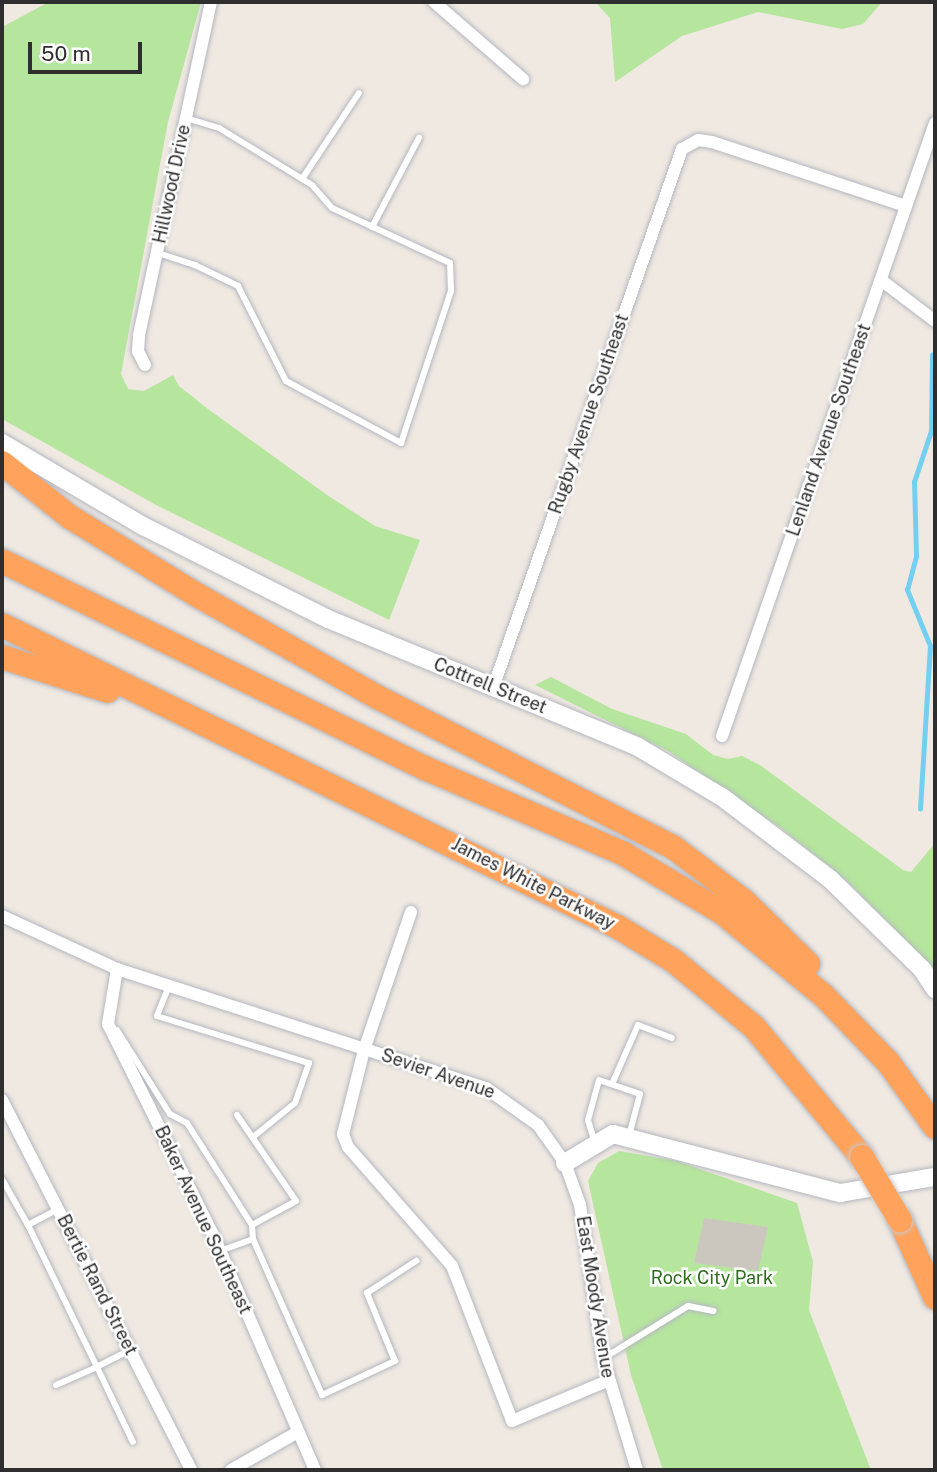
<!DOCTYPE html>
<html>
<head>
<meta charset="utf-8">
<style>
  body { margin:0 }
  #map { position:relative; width:937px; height:1472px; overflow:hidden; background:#efe9e1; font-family:"Public Sans",sans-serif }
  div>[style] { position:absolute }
  .green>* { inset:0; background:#b6e59e }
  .stream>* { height:4.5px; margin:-2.25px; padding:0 2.25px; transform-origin:2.25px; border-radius:2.25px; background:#75cff0 }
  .building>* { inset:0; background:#cbc7bf }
  .roads { filter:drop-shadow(0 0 2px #b4b7c1) drop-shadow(0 0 2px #b4b7c1) }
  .lane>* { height:6px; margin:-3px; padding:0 3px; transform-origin:3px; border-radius:3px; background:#fff }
  .street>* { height:12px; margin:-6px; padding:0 6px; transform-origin:6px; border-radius:6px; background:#fff }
  .secondary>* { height:18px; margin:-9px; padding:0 9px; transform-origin:9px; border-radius:9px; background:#fff }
  .highway>* { height:24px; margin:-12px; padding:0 12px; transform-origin:12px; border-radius:12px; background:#ffa35c }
  .bridges { filter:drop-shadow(0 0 2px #c9c9c9) drop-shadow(0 0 2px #c9c9c9) }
  .highway-bridge>* { height:24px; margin:-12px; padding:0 12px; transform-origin:12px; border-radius:12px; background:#ffa35c }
  span { translate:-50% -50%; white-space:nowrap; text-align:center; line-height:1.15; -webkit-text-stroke:5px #fff; paint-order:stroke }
  .street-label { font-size:18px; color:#2e2e2e }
  .park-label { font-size:18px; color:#2c6e1b }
  .frame { position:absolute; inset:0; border:4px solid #2e2e2e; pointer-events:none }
  .scale { position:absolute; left:28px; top:42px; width:114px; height:32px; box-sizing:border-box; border:4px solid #2e2e2e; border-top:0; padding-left:9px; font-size:21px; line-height:24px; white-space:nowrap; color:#2e2e2e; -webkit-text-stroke:5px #fff; paint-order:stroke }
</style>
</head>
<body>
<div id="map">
  <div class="green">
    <div style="clip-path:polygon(49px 2px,201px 2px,168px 122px,121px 374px,128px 389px,144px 391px,173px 375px,179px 386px,208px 409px,327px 495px,375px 526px,420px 540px,389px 620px,156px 505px,2px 419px,2px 27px)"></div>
    <div style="clip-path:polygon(595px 2px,882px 2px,863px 24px,842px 29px,758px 12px,682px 36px,615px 82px,610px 18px)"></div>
    <div style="clip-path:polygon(551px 677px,612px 709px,686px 734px,713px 755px,728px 759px,742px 756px,760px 765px,903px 870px,911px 872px,935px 843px,935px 970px,846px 880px,781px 828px,668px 751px,535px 685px)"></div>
    <div style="clip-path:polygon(619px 1151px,677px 1161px,797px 1203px,813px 1262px,809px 1310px,871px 1470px,663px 1470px,631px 1375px,588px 1181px,598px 1163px)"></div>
  </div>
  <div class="stream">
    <div style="left:920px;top:809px;width:163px;rotate:-86.5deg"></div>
    <div style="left:930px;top:646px;width:61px;rotate:-112.3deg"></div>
    <div style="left:907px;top:590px;width:35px;rotate:-75deg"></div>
    <div style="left:916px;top:556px;width:74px;rotate:-91.5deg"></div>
    <div style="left:914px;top:482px;width:54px;rotate:-71.6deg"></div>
    <div style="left:931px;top:431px;width:76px;rotate:-89.2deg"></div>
  </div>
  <div class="building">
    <div style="clip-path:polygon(704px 1218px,768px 1227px,758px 1271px,694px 1263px)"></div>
  </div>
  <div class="roads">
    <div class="lane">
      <div style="left:302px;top:179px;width:103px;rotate:-56.5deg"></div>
      <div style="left:372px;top:227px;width:101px;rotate:-62.2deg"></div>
      <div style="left:158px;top:253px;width:39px;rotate:18deg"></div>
      <div style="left:195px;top:265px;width:48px;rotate:26deg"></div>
      <div style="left:238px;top:286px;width:106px;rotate:63.2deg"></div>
      <div style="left:286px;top:381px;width:131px;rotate:28.3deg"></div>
      <div style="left:401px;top:443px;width:160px;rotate:-71.8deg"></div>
      <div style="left:451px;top:291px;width:28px;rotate:-92deg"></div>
      <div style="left:450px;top:263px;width:130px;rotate:-155deg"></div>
      <div style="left:332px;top:208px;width:30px;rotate:-131deg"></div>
      <div style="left:312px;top:185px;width:109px;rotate:-148.5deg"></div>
      <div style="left:219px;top:128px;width:34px;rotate:-163deg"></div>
      <div style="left:169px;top:986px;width:32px;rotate:112deg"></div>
      <div style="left:157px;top:1016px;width:159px;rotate:17.2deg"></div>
      <div style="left:309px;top:1063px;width:42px;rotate:109.3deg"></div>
      <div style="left:295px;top:1103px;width:54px;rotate:141deg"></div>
      <div style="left:117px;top:1030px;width:99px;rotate:57.8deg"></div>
      <div style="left:170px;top:1114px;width:19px;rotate:28deg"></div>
      <div style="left:187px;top:1123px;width:121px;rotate:57.5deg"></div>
      <div style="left:612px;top:1084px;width:64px;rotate:-66.2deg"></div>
      <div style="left:638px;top:1025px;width:36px;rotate:21deg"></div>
      <div style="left:237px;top:1115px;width:104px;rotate:55.5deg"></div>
      <div style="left:296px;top:1201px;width:50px;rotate:151.4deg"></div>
      <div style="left:252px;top:1225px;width:14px;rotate:86deg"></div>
      <div style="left:595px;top:1143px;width:24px;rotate:-107deg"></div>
      <div style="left:588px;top:1120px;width:41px;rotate:-74.6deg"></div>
      <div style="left:599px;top:1080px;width:43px;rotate:18.9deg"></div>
      <div style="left:640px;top:1094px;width:43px;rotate:104.7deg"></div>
      <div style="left:2px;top:1179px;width:53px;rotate:60.5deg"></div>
      <div style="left:220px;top:1251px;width:35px;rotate:-20deg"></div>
      <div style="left:253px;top:1239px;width:171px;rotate:66.1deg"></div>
      <div style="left:322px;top:1395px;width:81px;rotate:-25deg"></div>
      <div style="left:395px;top:1361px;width:74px;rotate:-112.4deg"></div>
      <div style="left:367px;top:1293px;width:59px;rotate:-33.1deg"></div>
      <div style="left:130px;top:1350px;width:37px;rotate:153deg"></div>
      <div style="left:97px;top:1367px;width:83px;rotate:64.4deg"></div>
      <div style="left:604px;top:1358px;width:99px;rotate:-31.8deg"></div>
      <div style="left:688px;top:1306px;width:26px;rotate:11deg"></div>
      <div style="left:56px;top:1385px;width:45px;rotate:-23.7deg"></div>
      <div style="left:97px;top:1367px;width:158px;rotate:-115.9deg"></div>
      <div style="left:28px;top:1225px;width:34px;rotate:-28deg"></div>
    </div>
    <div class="street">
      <div style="left:434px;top:2px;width:118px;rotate:40.9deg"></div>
      <div style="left:881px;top:280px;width:68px;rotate:37.2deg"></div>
      <div style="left:145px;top:365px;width:16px;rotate:-117deg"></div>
      <div style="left:138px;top:351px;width:16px;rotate:-86deg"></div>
      <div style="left:139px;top:335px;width:341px;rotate:-77.8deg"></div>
      <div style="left:493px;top:688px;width:571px;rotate:-70.68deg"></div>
      <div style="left:682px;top:149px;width:18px;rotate:-29deg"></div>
      <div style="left:698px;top:140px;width:14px;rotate:8deg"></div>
      <div style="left:712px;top:142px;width:204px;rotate:18.3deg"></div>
      <div style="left:722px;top:736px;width:649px;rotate:-70.84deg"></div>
      <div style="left:411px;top:912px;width:146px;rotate:108.8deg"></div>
      <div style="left:364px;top:1050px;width:87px;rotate:104deg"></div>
      <div style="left:343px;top:1134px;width:14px;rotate:69deg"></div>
      <div style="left:348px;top:1147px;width:158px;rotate:48.8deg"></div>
      <div style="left:452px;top:1266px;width:166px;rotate:68.8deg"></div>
      <div style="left:512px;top:1421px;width:103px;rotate:-22.8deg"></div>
      <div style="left:2px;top:916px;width:127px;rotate:24.7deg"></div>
      <div style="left:117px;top:969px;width:388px;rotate:17.9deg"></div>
      <div style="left:486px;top:1088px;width:64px;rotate:35.4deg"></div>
      <div style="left:538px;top:1125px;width:47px;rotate:54.6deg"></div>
      <div style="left:565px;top:1163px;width:45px;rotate:70.3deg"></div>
      <div style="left:580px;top:1205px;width:155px;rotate:81.5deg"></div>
      <div style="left:603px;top:1358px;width:117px;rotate:73.1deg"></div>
      <div style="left:117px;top:969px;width:56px;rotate:99.3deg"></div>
      <div style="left:108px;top:1024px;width:242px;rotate:63.5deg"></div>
      <div style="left:216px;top:1241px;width:249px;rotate:66.6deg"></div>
      <div style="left:2px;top:1100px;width:415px;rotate:62.9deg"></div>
      <div style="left:231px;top:1470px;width:77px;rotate:-29.6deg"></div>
    </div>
    <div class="secondary">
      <div style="left:2px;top:443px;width:164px;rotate:30.5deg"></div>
      <div style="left:143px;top:526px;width:207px;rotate:26.7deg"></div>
      <div style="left:328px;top:619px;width:335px;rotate:22.4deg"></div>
      <div style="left:638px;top:747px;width:98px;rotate:30.8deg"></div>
      <div style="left:722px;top:797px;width:136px;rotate:37.2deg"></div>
      <div style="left:830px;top:879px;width:129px;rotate:44.4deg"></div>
      <div style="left:922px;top:969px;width:24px;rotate:57deg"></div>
      <div style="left:565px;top:1163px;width:56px;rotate:-31.1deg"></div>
      <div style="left:613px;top:1134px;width:235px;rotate:14.6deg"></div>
      <div style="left:840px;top:1193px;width:96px;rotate:-9.6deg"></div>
    </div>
    <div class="highway">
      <div style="left:2px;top:463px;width:87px;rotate:38.5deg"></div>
      <div style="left:70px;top:517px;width:149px;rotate:31.6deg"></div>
      <div style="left:197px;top:595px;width:207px;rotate:29.5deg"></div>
      <div style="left:377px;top:697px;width:332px;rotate:26.9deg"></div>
      <div style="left:673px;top:847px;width:89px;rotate:37.3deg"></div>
      <div style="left:744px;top:901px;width:90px;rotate:44.5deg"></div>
      <div style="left:2px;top:561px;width:473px;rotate:26.1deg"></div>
      <div style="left:427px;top:769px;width:215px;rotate:23.3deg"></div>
      <div style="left:624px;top:854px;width:115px;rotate:30.8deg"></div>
      <div style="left:723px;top:913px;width:129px;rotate:39.4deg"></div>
      <div style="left:823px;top:995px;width:93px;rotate:45.9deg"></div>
      <div style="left:888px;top:1062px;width:80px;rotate:54.1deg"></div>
      <div style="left:2px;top:625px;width:686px;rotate:26.12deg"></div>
      <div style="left:618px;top:927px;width:66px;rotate:31.3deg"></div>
      <div style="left:674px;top:961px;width:104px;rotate:39.5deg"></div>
      <div style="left:754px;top:1027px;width:169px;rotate:50.3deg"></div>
      <div style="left:2px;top:657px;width:111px;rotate:17.8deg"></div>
      <div style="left:900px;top:1220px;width:85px;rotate:65.6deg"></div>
    </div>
  </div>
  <div class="bridges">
    <div class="highway-bridge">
      <div style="left:862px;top:1157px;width:74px;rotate:58.9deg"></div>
    </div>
  </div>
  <div class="street-label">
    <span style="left:172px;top:184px;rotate:-78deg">Hillwood Drive</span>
    <span style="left:589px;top:414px;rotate:-71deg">Rugby Avenue Southeast</span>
    <span style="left:829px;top:430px;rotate:-71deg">Lenland Avenue Southeast</span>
    <span style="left:490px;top:686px;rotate:22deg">Cottrell Street</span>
    <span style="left:533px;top:884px;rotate:27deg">James White Parkway</span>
    <span style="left:438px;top:1074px;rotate:19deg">Sevier Avenue</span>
    <span style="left:203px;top:1220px;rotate:65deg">Baker Avenue Southeast</span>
    <span style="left:97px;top:1285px;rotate:63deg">Bertie Rand Street</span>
    <span style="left:595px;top:1297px;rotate:81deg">East Moody Avenue</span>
  </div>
  <div class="park-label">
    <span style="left:712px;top:1278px">Rock City Park</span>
  </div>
  <div class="frame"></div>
  <div class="scale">50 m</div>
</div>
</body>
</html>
